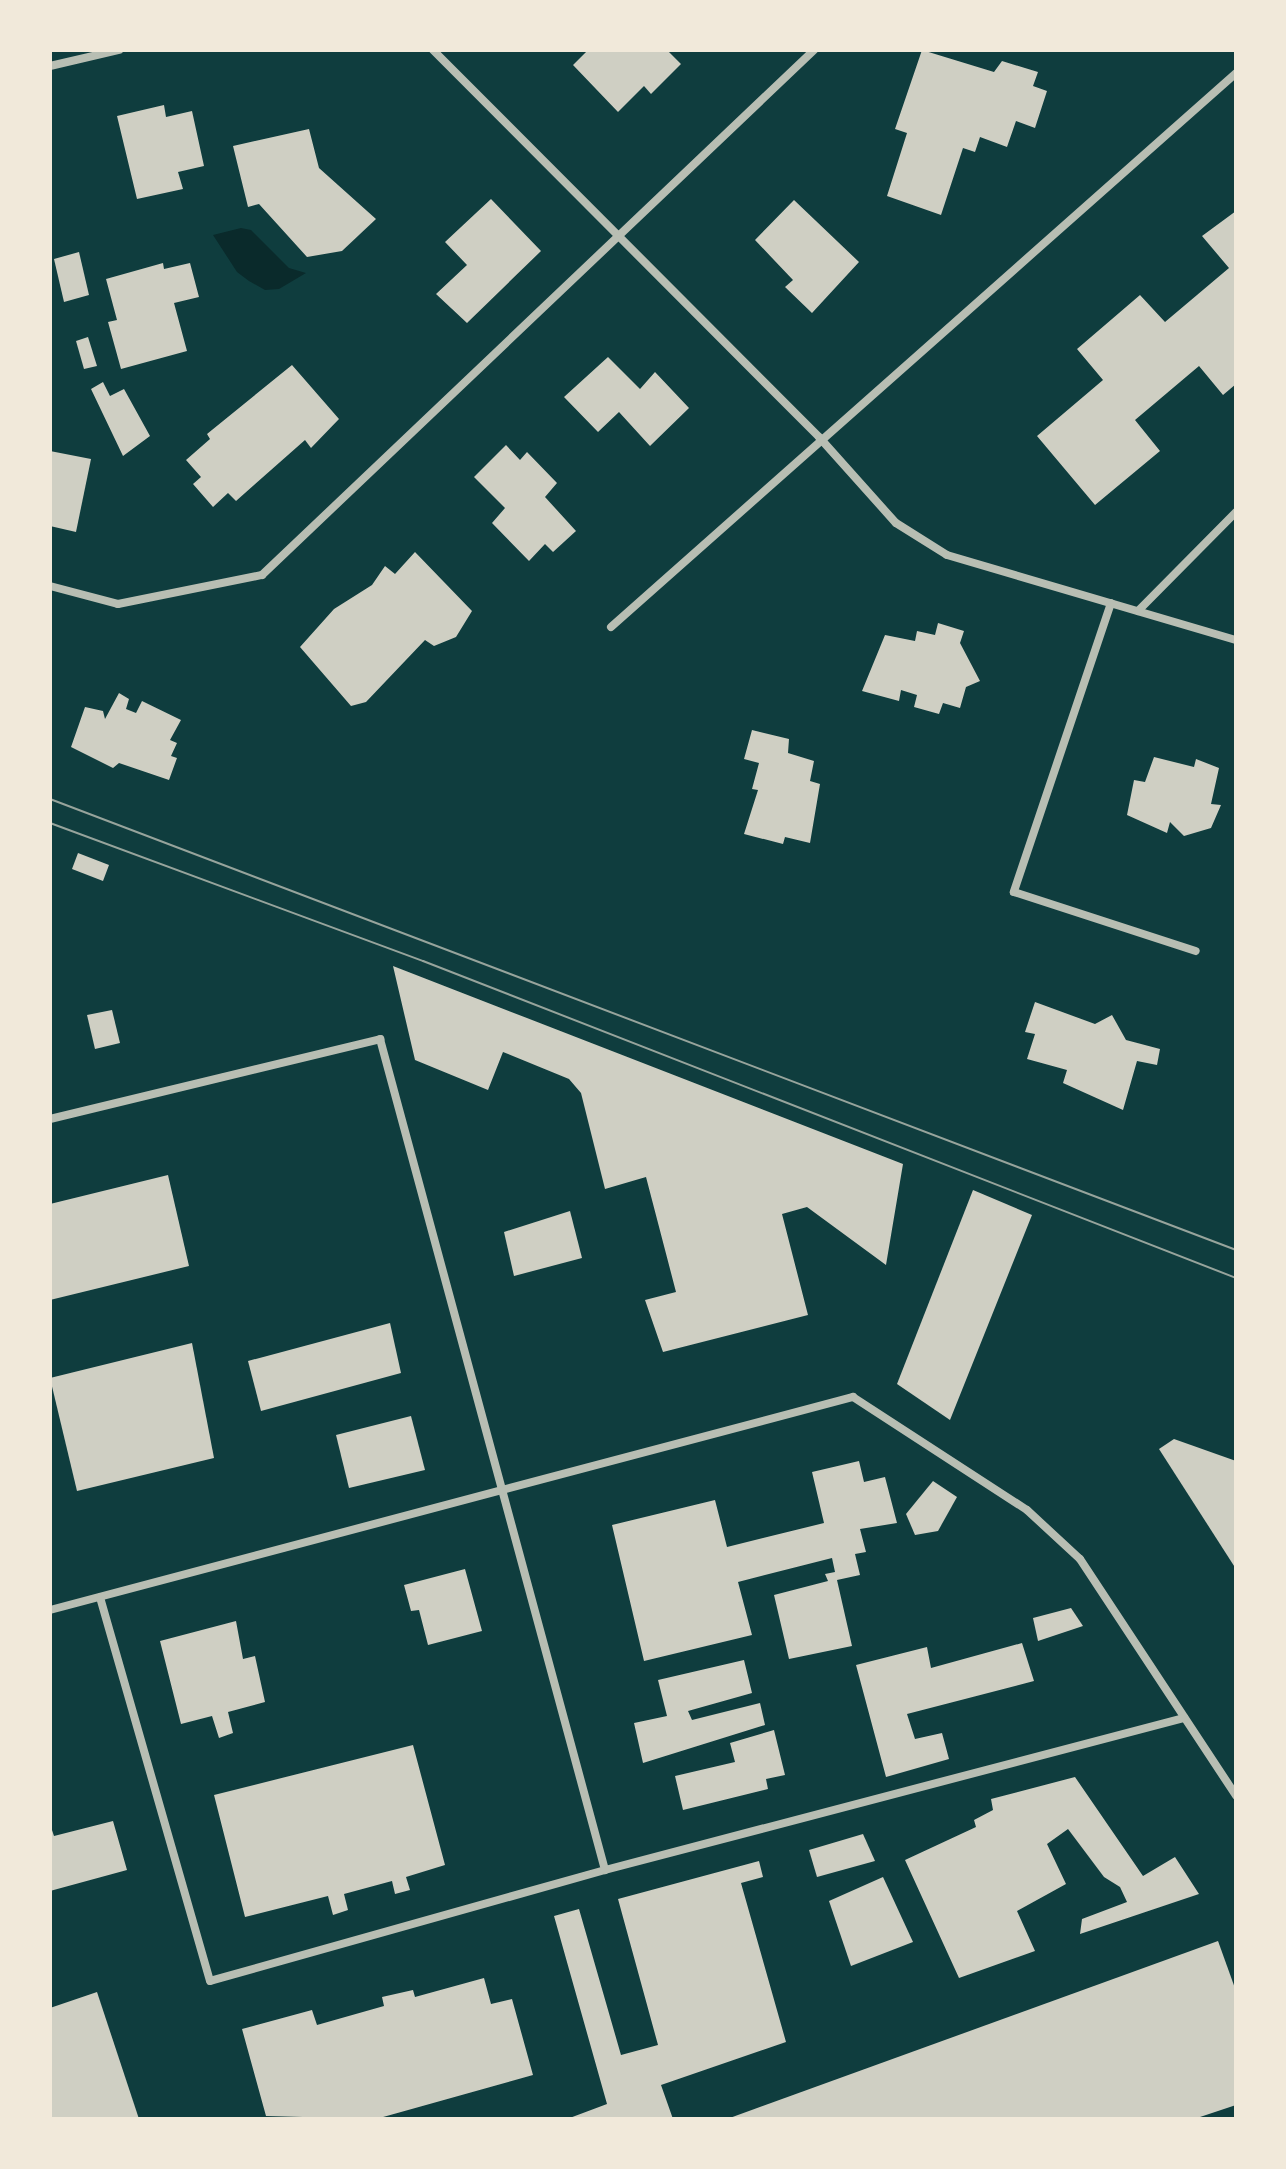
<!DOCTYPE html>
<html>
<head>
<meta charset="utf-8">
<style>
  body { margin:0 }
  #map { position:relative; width:1286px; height:2169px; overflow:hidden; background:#0f3d3e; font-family:"PT Serif",serif }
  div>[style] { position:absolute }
  .water>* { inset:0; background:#0a2a2b }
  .building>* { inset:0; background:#cfcfc3 }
  .minor>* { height:8px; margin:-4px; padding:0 4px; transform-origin:4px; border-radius:4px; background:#b8beb3 }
  .tram>* { height:2px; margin:-1px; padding:0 1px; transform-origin:1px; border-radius:1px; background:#97a49c }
  span { translate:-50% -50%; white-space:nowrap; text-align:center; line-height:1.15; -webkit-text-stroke:6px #f1e9da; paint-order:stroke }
  .frame { position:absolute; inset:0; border:52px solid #f1e9da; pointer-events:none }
</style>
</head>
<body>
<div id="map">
  <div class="water">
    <div style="clip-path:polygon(241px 228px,251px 230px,289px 268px,306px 273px,279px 289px,265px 290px,249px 281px,237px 272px,213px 235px)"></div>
  </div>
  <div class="building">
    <div style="clip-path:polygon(588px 50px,667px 50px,681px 64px,651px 94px,644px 86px,618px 112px,573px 65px)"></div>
    <div style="clip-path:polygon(922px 50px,994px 72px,1002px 61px,1038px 72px,1033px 86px,1047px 91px,1035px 128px,1016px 121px,1007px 147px,980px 137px,975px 152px,963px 148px,941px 215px,887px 196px,907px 133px,895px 129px)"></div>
    <div style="clip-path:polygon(164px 105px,166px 117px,192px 111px,204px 166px,178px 172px,183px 189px,137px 199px,117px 116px)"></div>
    <div style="clip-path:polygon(309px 129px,319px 168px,376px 219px,342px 251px,307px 257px,259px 204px,248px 207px,233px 146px)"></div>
    <div style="clip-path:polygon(491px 199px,541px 251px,467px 323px,436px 294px,467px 265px,445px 242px)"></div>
    <div style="clip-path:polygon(794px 200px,859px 262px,812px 313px,785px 287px,793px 280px,755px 240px)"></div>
    <div style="clip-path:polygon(1236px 211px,1236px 384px,1223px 395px,1199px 366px,1135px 420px,1160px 451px,1095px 505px,1037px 436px,1103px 380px,1077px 349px,1140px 295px,1165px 322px,1229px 268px,1202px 236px)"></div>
    <div style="clip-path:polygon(79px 252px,89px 295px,64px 302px,54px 259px)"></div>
    <div style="clip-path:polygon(163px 263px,164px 269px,190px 263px,199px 297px,174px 303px,187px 351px,121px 369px,108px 322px,117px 320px,106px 279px)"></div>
    <div style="clip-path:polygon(88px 337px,97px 366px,84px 369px,76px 341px)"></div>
    <div style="clip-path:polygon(608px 357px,640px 389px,655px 372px,689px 408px,650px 446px,619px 412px,598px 432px,564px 397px)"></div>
    <div style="clip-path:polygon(292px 365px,339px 419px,311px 448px,305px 440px,236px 501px,228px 493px,213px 507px,193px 484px,201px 477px,186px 460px,210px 439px,207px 434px)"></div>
    <div style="clip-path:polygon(103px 382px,110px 396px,124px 389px,150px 436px,123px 456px,91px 389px)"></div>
    <div style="clip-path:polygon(506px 445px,520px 460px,527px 452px,557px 483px,545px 497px,576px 531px,553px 552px,545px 544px,529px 561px,492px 523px,505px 508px,474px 477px)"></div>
    <div style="clip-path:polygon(50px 451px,91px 459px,76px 532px,50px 526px)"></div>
    <div style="clip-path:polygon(415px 552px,472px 611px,456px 637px,434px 646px,425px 640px,366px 702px,351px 706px,300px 647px,334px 609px,372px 585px,385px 566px,395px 574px)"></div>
    <div style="clip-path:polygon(938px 623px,964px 631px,960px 643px,980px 681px,966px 687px,960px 708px,943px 703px,939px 714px,914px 707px,917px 695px,901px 690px,899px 701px,862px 691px,885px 635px,915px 641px,917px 631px,935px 635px)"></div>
    <div style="clip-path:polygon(119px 693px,129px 699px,126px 709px,136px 713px,142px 701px,181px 720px,170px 740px,177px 743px,171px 756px,177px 758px,169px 780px,119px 763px,113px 768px,71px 747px,85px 707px,103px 711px,105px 719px)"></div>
    <div style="clip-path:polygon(752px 730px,789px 739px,788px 753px,814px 761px,810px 781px,820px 784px,810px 843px,785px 837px,783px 844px,744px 834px,758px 790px,752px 789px,759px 763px,744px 759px)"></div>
    <div style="clip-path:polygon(1154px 757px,1194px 767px,1196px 759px,1219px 768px,1211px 804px,1221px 805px,1211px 828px,1184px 836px,1170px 822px,1167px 833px,1127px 815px,1134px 780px,1145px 782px)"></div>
    <div style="clip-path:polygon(78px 853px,109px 865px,103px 881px,72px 869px)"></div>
    <div style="clip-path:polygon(393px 966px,903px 1164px,886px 1265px,807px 1207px,782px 1214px,808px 1315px,663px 1352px,645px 1300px,676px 1292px,646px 1177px,605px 1189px,581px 1093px,569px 1079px,503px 1052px,488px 1090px,415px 1060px)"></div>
    <div style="clip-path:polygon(1035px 1002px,1095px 1024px,1112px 1015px,1126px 1040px,1160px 1049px,1157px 1065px,1137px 1061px,1123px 1110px,1063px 1083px,1067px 1070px,1027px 1059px,1035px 1034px,1025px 1032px)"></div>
    <div style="clip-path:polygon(112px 1010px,120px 1043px,95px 1049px,87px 1015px)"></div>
    <div style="clip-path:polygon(168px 1175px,189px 1266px,50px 1300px,50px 1204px)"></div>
    <div style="clip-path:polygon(973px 1190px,1032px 1215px,950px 1420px,897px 1384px)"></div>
    <div style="clip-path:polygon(570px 1211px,582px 1258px,514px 1276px,504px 1232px)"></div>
    <div style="clip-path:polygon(390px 1323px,401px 1373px,261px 1411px,248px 1361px)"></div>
    <div style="clip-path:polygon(192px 1343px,214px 1458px,77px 1491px,50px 1378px)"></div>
    <div style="clip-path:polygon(411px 1416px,425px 1470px,349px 1488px,336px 1435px)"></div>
    <div style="clip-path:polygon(1174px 1439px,1236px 1461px,1236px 1569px,1159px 1449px)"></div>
    <div style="clip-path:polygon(859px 1461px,864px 1482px,885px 1477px,897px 1523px,860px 1529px,866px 1552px,855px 1554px,860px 1575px,837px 1580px,852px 1646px,789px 1659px,774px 1595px,828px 1581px,825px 1574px,835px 1572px,832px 1558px,738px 1582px,752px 1635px,644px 1661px,612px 1525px,715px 1500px,727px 1547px,824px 1523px,812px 1472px)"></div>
    <div style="clip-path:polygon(933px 1481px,957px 1497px,938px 1531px,915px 1535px,906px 1514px)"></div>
    <div style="clip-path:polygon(465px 1569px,482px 1631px,428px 1645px,419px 1610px,411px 1611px,404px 1585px)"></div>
    <div style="clip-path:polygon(1071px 1608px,1083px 1626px,1038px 1641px,1033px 1618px)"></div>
    <div style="clip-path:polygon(236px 1621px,243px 1659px,255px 1656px,265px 1702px,228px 1712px,233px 1733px,219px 1738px,212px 1716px,181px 1724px,160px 1641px)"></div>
    <div style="clip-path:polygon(1022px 1643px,1034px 1681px,907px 1714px,915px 1739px,942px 1733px,949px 1759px,886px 1777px,856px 1665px,927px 1647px,931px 1668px)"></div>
    <div style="clip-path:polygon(744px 1660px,752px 1693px,688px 1711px,692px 1720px,760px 1703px,765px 1725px,643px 1763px,634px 1723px,667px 1716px,658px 1680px)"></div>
    <div style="clip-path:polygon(774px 1730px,785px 1775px,766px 1779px,768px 1789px,683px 1810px,675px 1776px,735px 1762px,730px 1743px)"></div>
    <div style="clip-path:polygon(413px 1745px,445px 1865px,406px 1877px,410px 1890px,395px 1894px,392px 1881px,344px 1894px,348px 1910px,333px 1915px,328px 1896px,245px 1917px,214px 1795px)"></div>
    <div style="clip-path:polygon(1075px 1777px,1143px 1876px,1175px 1857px,1199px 1894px,1080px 1934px,1082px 1919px,1127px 1902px,1120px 1887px,1104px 1877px,1068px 1829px,1047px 1844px,1066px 1884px,1017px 1911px,1035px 1951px,959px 1978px,905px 1860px,976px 1827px,974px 1820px,993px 1810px,991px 1799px)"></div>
    <div style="clip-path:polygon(113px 1821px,127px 1870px,50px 1891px,50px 1824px,54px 1836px)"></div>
    <div style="clip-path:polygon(863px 1834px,875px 1861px,817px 1877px,809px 1850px)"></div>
    <div style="clip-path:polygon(759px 1861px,763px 1877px,741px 1883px,786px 2042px,661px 2085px,673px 2119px,567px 2119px,607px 2104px,554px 1916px,579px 1909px,621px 2055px,658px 2045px,618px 1899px)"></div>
    <div style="clip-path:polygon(883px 1877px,913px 1942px,851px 1966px,829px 1901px)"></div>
    <div style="clip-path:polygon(1218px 1941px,1236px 1991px,1236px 2105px,1194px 2119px,727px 2119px)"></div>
    <div style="clip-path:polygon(484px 1978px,491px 2004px,512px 1999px,533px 2075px,376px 2119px,266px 2116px,242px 2029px,312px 2010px,317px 2025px,384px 2006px,382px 1997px,413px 1990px,415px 1997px)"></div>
    <div style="clip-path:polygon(97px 1992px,139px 2119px,50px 2119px,50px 2008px)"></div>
  </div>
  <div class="minor">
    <div style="left:433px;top:50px;width:547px;rotate:45.07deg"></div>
    <div style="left:819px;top:437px;width:115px;rotate:48.2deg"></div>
    <div style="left:896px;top:523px;width:60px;rotate:32.1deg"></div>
    <div style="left:947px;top:555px;width:301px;rotate:16.4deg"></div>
    <div style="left:50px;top:66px;width:71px;rotate:-13.1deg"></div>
    <div style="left:50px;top:586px;width:70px;rotate:14.8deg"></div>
    <div style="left:118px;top:604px;width:147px;rotate:-11.4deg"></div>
    <div style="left:262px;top:575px;width:762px;rotate:-43.56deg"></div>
    <div style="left:1111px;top:603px;width:305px;rotate:108.6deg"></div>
    <div style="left:1014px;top:892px;width:191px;rotate:18deg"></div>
    <div style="left:1138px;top:611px;width:139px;rotate:-45.3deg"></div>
    <div style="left:611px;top:627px;width:835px;rotate:-41.55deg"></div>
    <div style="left:50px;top:1119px;width:340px;rotate:-13.6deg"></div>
    <div style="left:380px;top:1039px;width:861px;rotate:74.85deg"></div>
    <div style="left:605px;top:1870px;width:410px;rotate:164.3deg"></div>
    <div style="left:210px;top:1981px;width:399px;rotate:-106deg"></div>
    <div style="left:50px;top:1610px;width:831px;rotate:-14.86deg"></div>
    <div style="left:853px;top:1397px;width:207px;rotate:33deg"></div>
    <div style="left:1027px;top:1510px;width:72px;rotate:42.8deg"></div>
    <div style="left:1080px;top:1559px;width:284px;rotate:56.6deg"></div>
    <div style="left:605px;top:1870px;width:599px;rotate:-14.71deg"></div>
  </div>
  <div class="tram">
    <div style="left:50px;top:799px;width:1269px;rotate:20.82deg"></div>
    <div style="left:50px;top:823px;width:398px;rotate:20.3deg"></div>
    <div style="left:423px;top:961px;width:873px;rotate:21.3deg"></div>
  </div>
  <div class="frame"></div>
</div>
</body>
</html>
